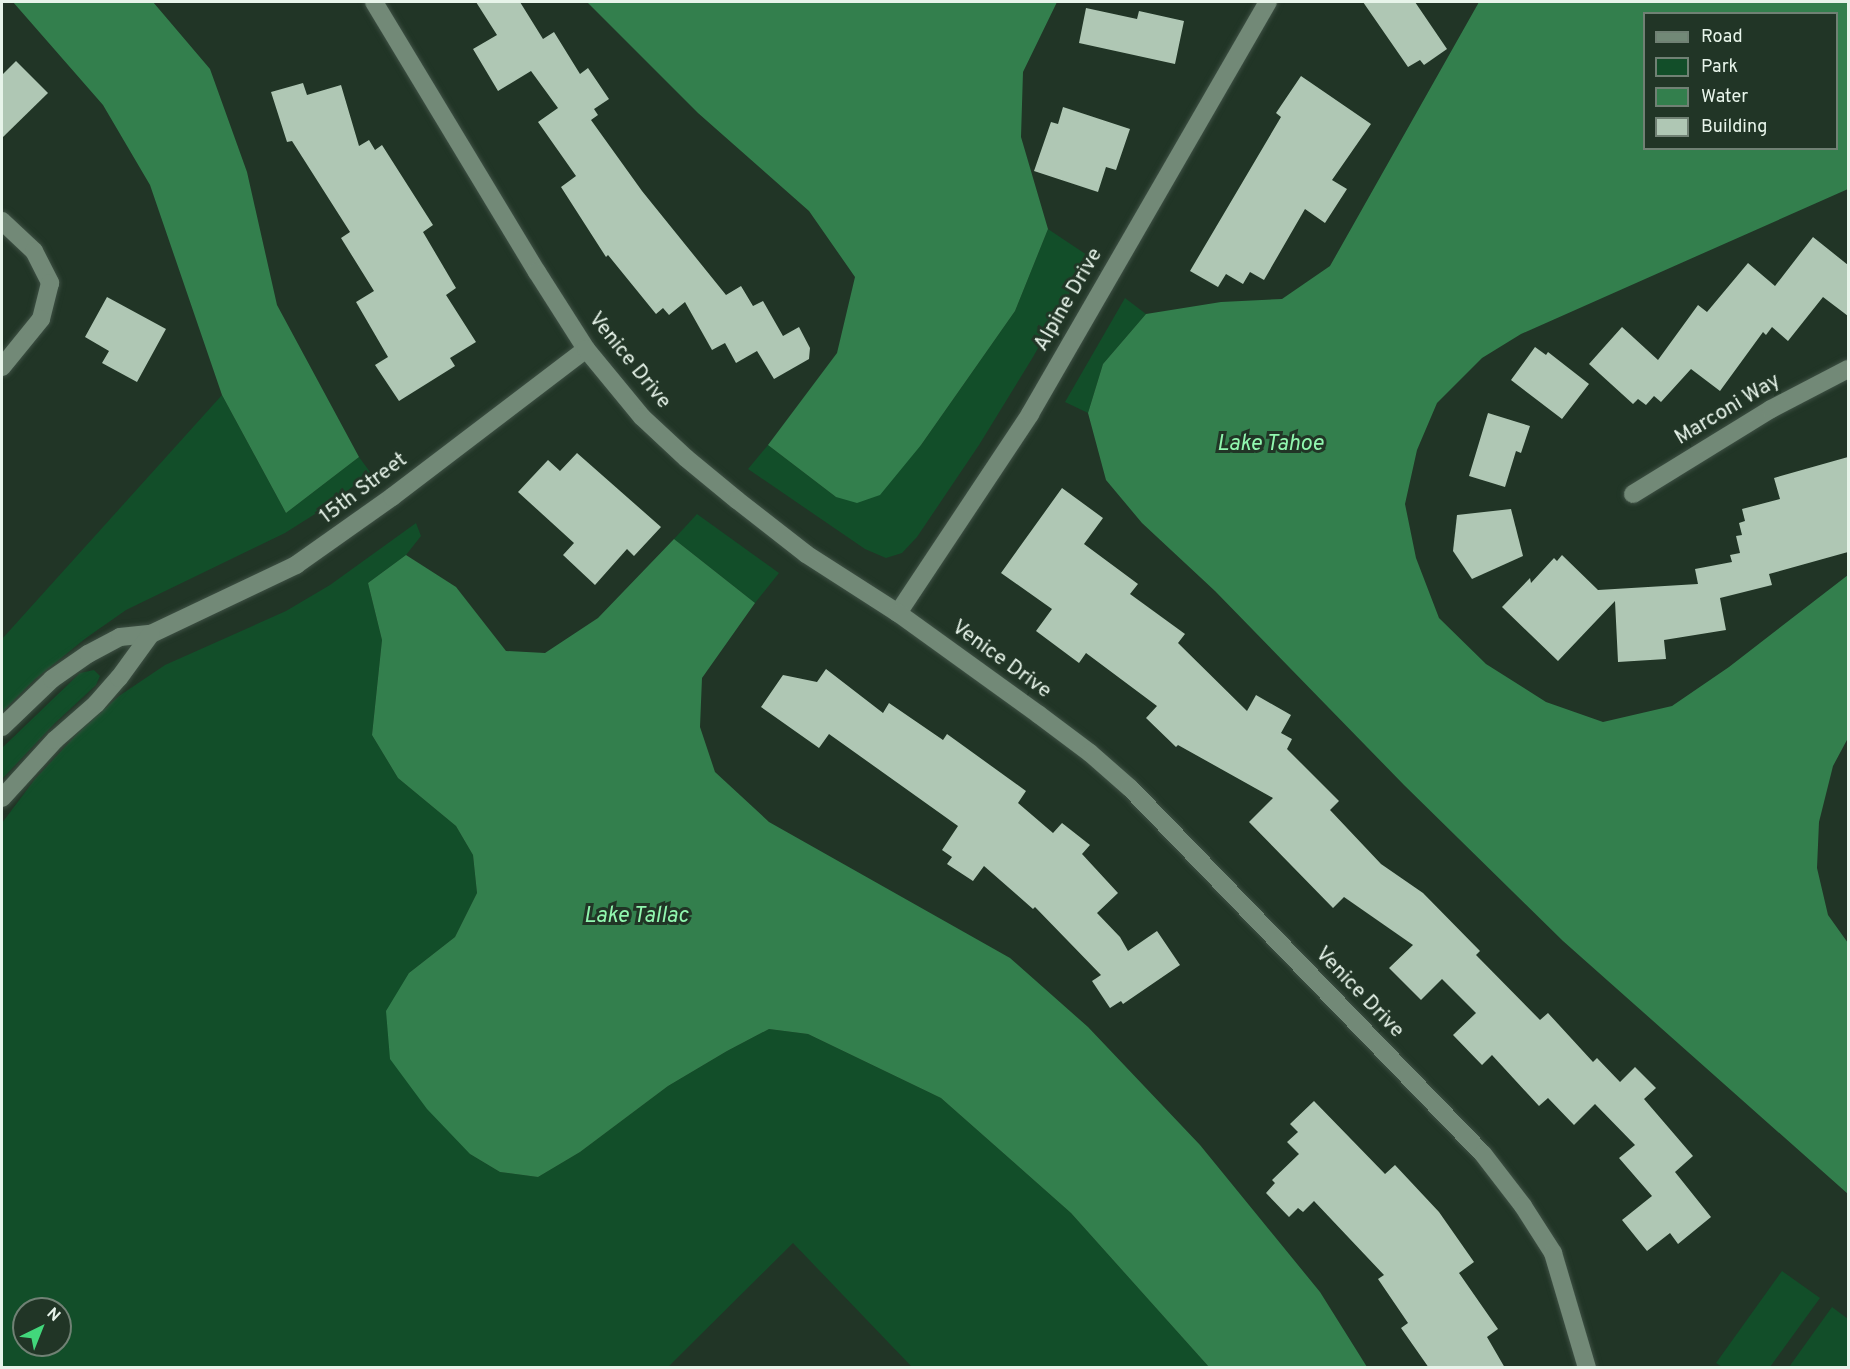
<!DOCTYPE html>
<html>
<head>
<meta charset="utf-8">
<style>
  body { margin:0 }
  #map { position:relative; width:1850px; height:1369px; overflow:hidden; background:#213526; font-family:Overpass,sans-serif }
  div>[style] { position:absolute }
  .green>* { inset:0; background:#124e29 }
  .water>* { inset:0; background:#337f4d }
  .building>* { inset:0; background:#afc7b4 }
  .roads { filter:drop-shadow(0 0 2px #3e5044) drop-shadow(0 0 2px #3e5044) }
  .minor>* { height:18px; margin:-9px; padding:0 9px; transform-origin:9px; border-radius:9px; background:#728977 }
  .tertiary>* { height:18px; margin:-9px; padding:0 9px; transform-origin:9px; border-radius:9px; background:#728977 }
  span { translate:-50% -50%; white-space:nowrap; text-align:center; line-height:1.15; -webkit-text-stroke:6px #213526; paint-order:stroke }
  .street-label { font-size:21px; color:#e7f4ea }
  .water-label { font-size:22px; color:#91f7af; font-style:italic }
  .frame { position:absolute; inset:0; border:3px solid #e7f4ea; pointer-events:none }
  .legend { position:absolute; left:1643px; top:12px; width:195px; height:138px; box-sizing:border-box; background:#213526; border:2px solid #708174; margin:0; padding:8px 10px; list-style:none; font-size:18px; color:#e7f4ea }
  .legend li { display:flex; align-items:center; gap:12px; height:30px }
  .legend b { width:30px; border:2px solid #708174 }
  .north { position:absolute; left:12px; top:1297px; width:60px; height:60px; box-sizing:border-box; background:#213526; border:2px solid #708174; border-radius:50%; rotate:43deg; font-size:16px; font-weight:700; line-height:24px; text-align:center; color:#e7f4ea }
  .north::after { content:''; display:block; margin:auto; width:21px; height:27px; background:#42d77b; clip-path:polygon(50% 0,100% 100%,50% 72%,0 100%) }
</style>
</head>
<body>
<div id="map">
  <div class="green">
    <div style="clip-path:polygon(1048px 229px,1090px 257px,1033px 357px,979px 445px,917px 537px,902px 553px,886px 558px,865px 549px,748px 469px,768px 445px,836px 497px,921px 445px,1015px 311px)"></div>
    <div style="clip-path:polygon(1125px 298px,1146px 314px,1103px 364px,1088px 413px,1065px 402px)"></div>
    <div style="clip-path:polygon(222px 395px,286px 513px,359px 457px,370px 472px,334px 502px,285px 533px,126px 610px,86px 638px,34px 680px,2px 712px,2px 639px)"></div>
    <div style="clip-path:polygon(697px 514px,779px 573px,755px 603px,674px 539px)"></div>
    <div style="clip-path:polygon(evenodd,416px 523px,421px 536px,406px 555px,368px 583px,382px 640px,372px 735px,398px 778px,456px 826px,473px 855px,477px 893px,455px 937px,409px 973px,470px 1154px,500px 1172px,538px 1177px,580px 1152px,668px 1086px,727px 1051px,769px 1029px,808px 1034px,941px 1098px,1071px 1213px,1209px 1367px,912px 1367px,793px 1243px,668px 1367px,2px 1367px,2px 823px,35px 779px,77px 734px,119px 696px,165px 665px,286px 611px,330px 585px,416px 523px,24px 1309px,60px 1309px,60px 1345px,24px 1345px,24px 1309px)"></div>
    <div style="clip-path:polygon(94px 670px,100px 676px,96px 685px,55px 723px,2px 779px,2px 748px,80px 673px)"></div>
    <div style="clip-path:polygon(1782px 1271px,1820px 1298px,1770px 1367px,1722px 1367px,1716px 1363px)"></div>
    <div style="clip-path:polygon(1832px 1307px,1848px 1319px,1848px 1364px,1846px 1367px,1789px 1367px)"></div>
  </div>
  <div class="water">
    <div style="clip-path:polygon(13px 2px,153px 2px,210px 69px,247px 172px,277px 305px,359px 457px,286px 513px,222px 395px,150px 185px,103px 105px)"></div>
    <div style="clip-path:polygon(587px 2px,1057px 2px,1023px 72px,1021px 137px,1048px 229px,1015px 311px,921px 445px,880px 495px,857px 503px,836px 497px,768px 445px,837px 353px,855px 277px,809px 211px,698px 113px)"></div>
    <div style="clip-path:polygon(evenodd,1479px 2px,1848px 2px,1848px 189px,1521px 334px,1482px 358px,1437px 403px,1417px 450px,1405px 504px,1416px 558px,1439px 618px,1486px 664px,1546px 702px,1603px 722px,1672px 706px,1729px 667px,1848px 575px,1848px 738px,1833px 766px,1819px 822px,1817px 868px,1828px 915px,1848px 943px,1848px 1194px,1563px 941px,1404px 785px,1215px 591px,1142px 523px,1106px 480px,1088px 413px,1103px 364px,1146px 314px,1221px 302px,1282px 299px,1330px 266px,1479px 2px,1644px 14px,1836px 14px,1836px 148px,1644px 148px,1644px 14px)"></div>
    <div style="clip-path:polygon(674px 539px,755px 603px,702px 678px,700px 727px,715px 772px,769px 822px,1010px 958px,1088px 1027px,1200px 1145px,1320px 1292px,1367px 1367px,1209px 1367px,1071px 1213px,941px 1098px,808px 1034px,769px 1029px,727px 1051px,668px 1086px,580px 1152px,538px 1177px,500px 1172px,470px 1154px,427px 1109px,390px 1059px,386px 1011px,409px 973px,455px 937px,477px 893px,473px 855px,456px 826px,398px 778px,372px 735px,382px 640px,368px 583px,406px 555px,456px 587px,506px 651px,545px 653px,598px 618px)"></div>
  </div>
  <div class="building">
    <div style="clip-path:polygon(476px 2px,520px 2px,543px 39px,554px 32px,580px 74px,588px 68px,609px 99px,594px 109px,598px 115px,591px 120px,642px 191px,726px 295px,741px 286px,753px 306px,763px 301px,783px 336px,799px 327px,810px 348px,809px 359px,774px 379px,757px 351px,736px 363px,725px 343px,712px 350px,685px 302px,669px 315px,663px 308px,656px 314px,608px 255px,606px 257px,561px 187px,576px 176px,538px 122px,558px 108px,531px 71px,498px 91px,473px 49px,497px 35px)"></div>
    <div style="clip-path:polygon(1363px 2px,1415px 2px,1447px 49px,1424px 65px,1420px 60px,1408px 67px)"></div>
    <div style="clip-path:polygon(1086px 8px,1137px 19px,1139px 11px,1184px 21px,1175px 64px,1079px 43px)"></div>
    <div style="clip-path:polygon(16px 61px,48px 93px,2px 138px,2px 75px)"></div>
    <div style="clip-path:polygon(1301px 76px,1371px 124px,1332px 180px,1347px 189px,1325px 223px,1305px 209px,1264px 280px,1250px 272px,1243px 284px,1226px 274px,1218px 287px,1190px 271px,1281px 117px,1276px 113px)"></div>
    <div style="clip-path:polygon(303px 83px,307px 95px,341px 85px,359px 146px,369px 140px,375px 150px,382px 145px,433px 225px,423px 232px,456px 288px,446px 295px,476px 342px,450px 358px,455px 366px,399px 401px,375px 365px,388px 357px,356px 302px,374px 291px,341px 238px,350px 232px,292px 141px,287px 142px,271px 92px)"></div>
    <div style="clip-path:polygon(1063px 107px,1130px 129px,1116px 170px,1106px 167px,1098px 192px,1034px 171px,1051px 122px,1058px 124px)"></div>
    <div style="clip-path:polygon(1813px 237px,1848px 265px,1848px 316px,1823px 297px,1788px 341px,1772px 327px,1766px 335px,1763px 332px,1720px 391px,1691px 369px,1661px 402px,1654px 396px,1646px 405px,1638px 399px,1633px 404px,1589px 364px,1622px 327px,1658px 360px,1698px 305px,1707px 312px,1748px 263px,1775px 286px)"></div>
    <div style="clip-path:polygon(107px 297px,166px 329px,137px 382px,102px 363px,109px 351px,85px 337px)"></div>
    <div style="clip-path:polygon(1535px 347px,1546px 355px,1548px 352px,1589px 384px,1562px 419px,1511px 380px)"></div>
    <div style="clip-path:polygon(1488px 413px,1530px 426px,1521px 453px,1516px 451px,1505px 487px,1469px 476px)"></div>
    <div style="clip-path:polygon(577px 453px,661px 527px,634px 556px,627px 549px,595px 585px,563px 555px,574px 543px,518px 492px,548px 460px,560px 471px)"></div>
    <div style="clip-path:polygon(1848px 457px,1848px 552px,1769px 574px,1772px 585px,1720px 598px,1726px 630px,1664px 640px,1666px 659px,1618px 662px,1615px 601px,1558px 661px,1502px 607px,1530px 578px,1531px 583px,1554px 558px,1557px 561px,1562px 555px,1598px 590px,1698px 584px,1695px 569px,1732px 562px,1730px 555px,1740px 553px,1736px 536px,1742px 535px,1739px 523px,1745px 521px,1742px 509px,1780px 499px,1774px 478px)"></div>
    <div style="clip-path:polygon(1062px 488px,1103px 518px,1084px 544px,1138px 584px,1130px 594px,1185px 634px,1178px 643px,1247px 711px,1256px 695px,1291px 715px,1281px 733px,1292px 739px,1287px 749px,1339px 801px,1330px 810px,1381px 864px,1423px 893px,1480px 951px,1476px 955px,1540px 1020px,1548px 1013px,1593px 1062px,1597px 1058px,1620px 1082px,1635px 1067px,1656px 1088px,1644px 1099px,1693px 1156px,1675px 1172px,1711px 1217px,1678px 1244px,1670px 1233px,1647px 1251px,1622px 1220px,1652px 1196px,1619px 1158px,1635px 1145px,1595px 1104px,1574px 1125px,1548px 1098px,1539px 1106px,1492px 1055px,1482px 1065px,1453px 1035px,1476px 1013px,1442px 979px,1421px 1000px,1389px 968px,1413px 945px,1344px 897px,1333px 908px,1249px 822px,1273px 798px,1178px 745px,1176px 747px,1146px 718px,1157px 706px,1086px 653px,1079px 663px,1036px 631px,1052px 609px,1001px 573px)"></div>
    <div style="clip-path:polygon(1511px 509px,1523px 556px,1472px 579px,1453px 551px,1457px 515px)"></div>
    <div style="clip-path:polygon(826px 669px,883px 713px,889px 703px,943px 740px,947px 734px,1026px 791px,1018px 803px,1053px 833px,1062px 823px,1090px 845px,1082px 854px,1118px 893px,1097px 913px,1120px 937px,1128px 951px,1157px 931px,1180px 965px,1123px 1004px,1121px 1001px,1110px 1008px,1092px 981px,1101px 975px,1035px 907px,1033px 909px,984px 866px,973px 881px,947px 864px,952px 857px,942px 850px,958px 826px,829px 734px,819px 748px,761px 707px,783px 675px,817px 682px)"></div>
    <div style="clip-path:polygon(1314px 1101px,1385px 1174px,1395px 1165px,1439px 1212px,1474px 1262px,1459px 1273px,1498px 1329px,1487px 1337px,1505px 1368px,1429px 1368px,1401px 1328px,1408px 1323px,1378px 1279px,1384px 1275px,1314px 1201px,1303px 1212px,1298px 1208px,1289px 1217px,1266px 1193px,1275px 1183px,1272px 1180px,1299px 1154px,1287px 1142px,1298px 1132px,1290px 1124px)"></div>
  </div>
  <div class="roads">
    <div class="minor">
      <div style="left:374px;top:2px;width:315px;rotate:58.9deg"></div>
      <div style="left:537px;top:272px;width:91px;rotate:57.5deg"></div>
      <div style="left:2px;top:221px;width:44px;rotate:43.2deg"></div>
      <div style="left:34px;top:251px;width:36px;rotate:63deg"></div>
      <div style="left:50px;top:283px;width:37px;rotate:104deg"></div>
      <div style="left:41px;top:319px;width:62px;rotate:129.1deg"></div>
      <div style="left:1633px;top:494px;width:162px;rotate:-31.6deg"></div>
      <div style="left:1771px;top:409px;width:87px;rotate:-27.5deg"></div>
      <div style="left:898px;top:613px;width:239px;rotate:-56.4deg"></div>
      <div style="left:1030px;top:414px;width:476px;rotate:-60deg"></div>
    </div>
    <div class="tertiary">
      <div style="left:2px;top:727px;width:69px;rotate:-43.8deg"></div>
      <div style="left:52px;top:679px;width:44px;rotate:-34.8deg"></div>
      <div style="left:88px;top:654px;width:36px;rotate:-28deg"></div>
      <div style="left:120px;top:637px;width:31px;rotate:-6deg"></div>
      <div style="left:151px;top:634px;width:161px;rotate:-25.4deg"></div>
      <div style="left:296px;top:565px;width:118px;rotate:-35.3deg"></div>
      <div style="left:392px;top:497px;width:244px;rotate:-37.3deg"></div>
      <div style="left:586px;top:349px;width:88px;rotate:50.5deg"></div>
      <div style="left:642px;top:417px;width:60px;rotate:43deg"></div>
      <div style="left:686px;top:458px;width:66px;rotate:39.5deg"></div>
      <div style="left:737px;top:500px;width:88px;rotate:38deg"></div>
      <div style="left:806px;top:554px;width:109px;rotate:32.7deg"></div>
      <div style="left:898px;top:613px;width:173px;rotate:35.8deg"></div>
      <div style="left:1038px;top:714px;width:65px;rotate:36.9deg"></div>
      <div style="left:1090px;top:753px;width:53px;rotate:41.2deg"></div>
      <div style="left:1130px;top:788px;width:508px;rotate:46.04deg"></div>
      <div style="left:1483px;top:1154px;width:66px;rotate:52.4deg"></div>
      <div style="left:1523px;top:1206px;width:56px;rotate:57.4deg"></div>
      <div style="left:1553px;top:1253px;width:120px;rotate:73.5deg"></div>
      <div style="left:2px;top:798px;width:79px;rotate:-47.6deg"></div>
      <div style="left:55px;top:740px;width:55px;rotate:-41.3deg"></div>
      <div style="left:96px;top:704px;width:35px;rotate:-49deg"></div>
      <div style="left:119px;top:678px;width:54px;rotate:-54deg"></div>
    </div>
  </div>
  <div class="street-label">
    <span style="left:1069px;top:300px;rotate:-60deg">Alpine Drive</span>
    <span style="left:629px;top:361px;rotate:51deg">Venice Drive</span>
    <span style="left:1728px;top:410px;rotate:-31deg">Marconi Way</span>
    <span style="left:364px;top:489px;rotate:-37deg">15th Street</span>
    <span style="left:1001px;top:660px;rotate:36deg">Venice Drive</span>
    <span style="left:1359px;top:993px;rotate:46deg">Venice Drive</span>
  </div>
  <div class="water-label">
    <span style="left:1270px;top:445px">Lake Tahoe</span>
    <span style="left:636px;top:917px">Lake Tallac</span>
  </div>
  <div class="frame"></div>
  <ul class="legend">
  <li><b style="height:8px;background:#728977"></b>Road</li>
  <li><b style="height:16px;background:#124e29"></b>Park</li>
  <li><b style="height:16px;background:#337f4d"></b>Water</li>
  <li><b style="height:16px;background:#afc7b4"></b>Building</li>
  </ul>
  <div class="north">N</div>
</div>
</body>
</html>
